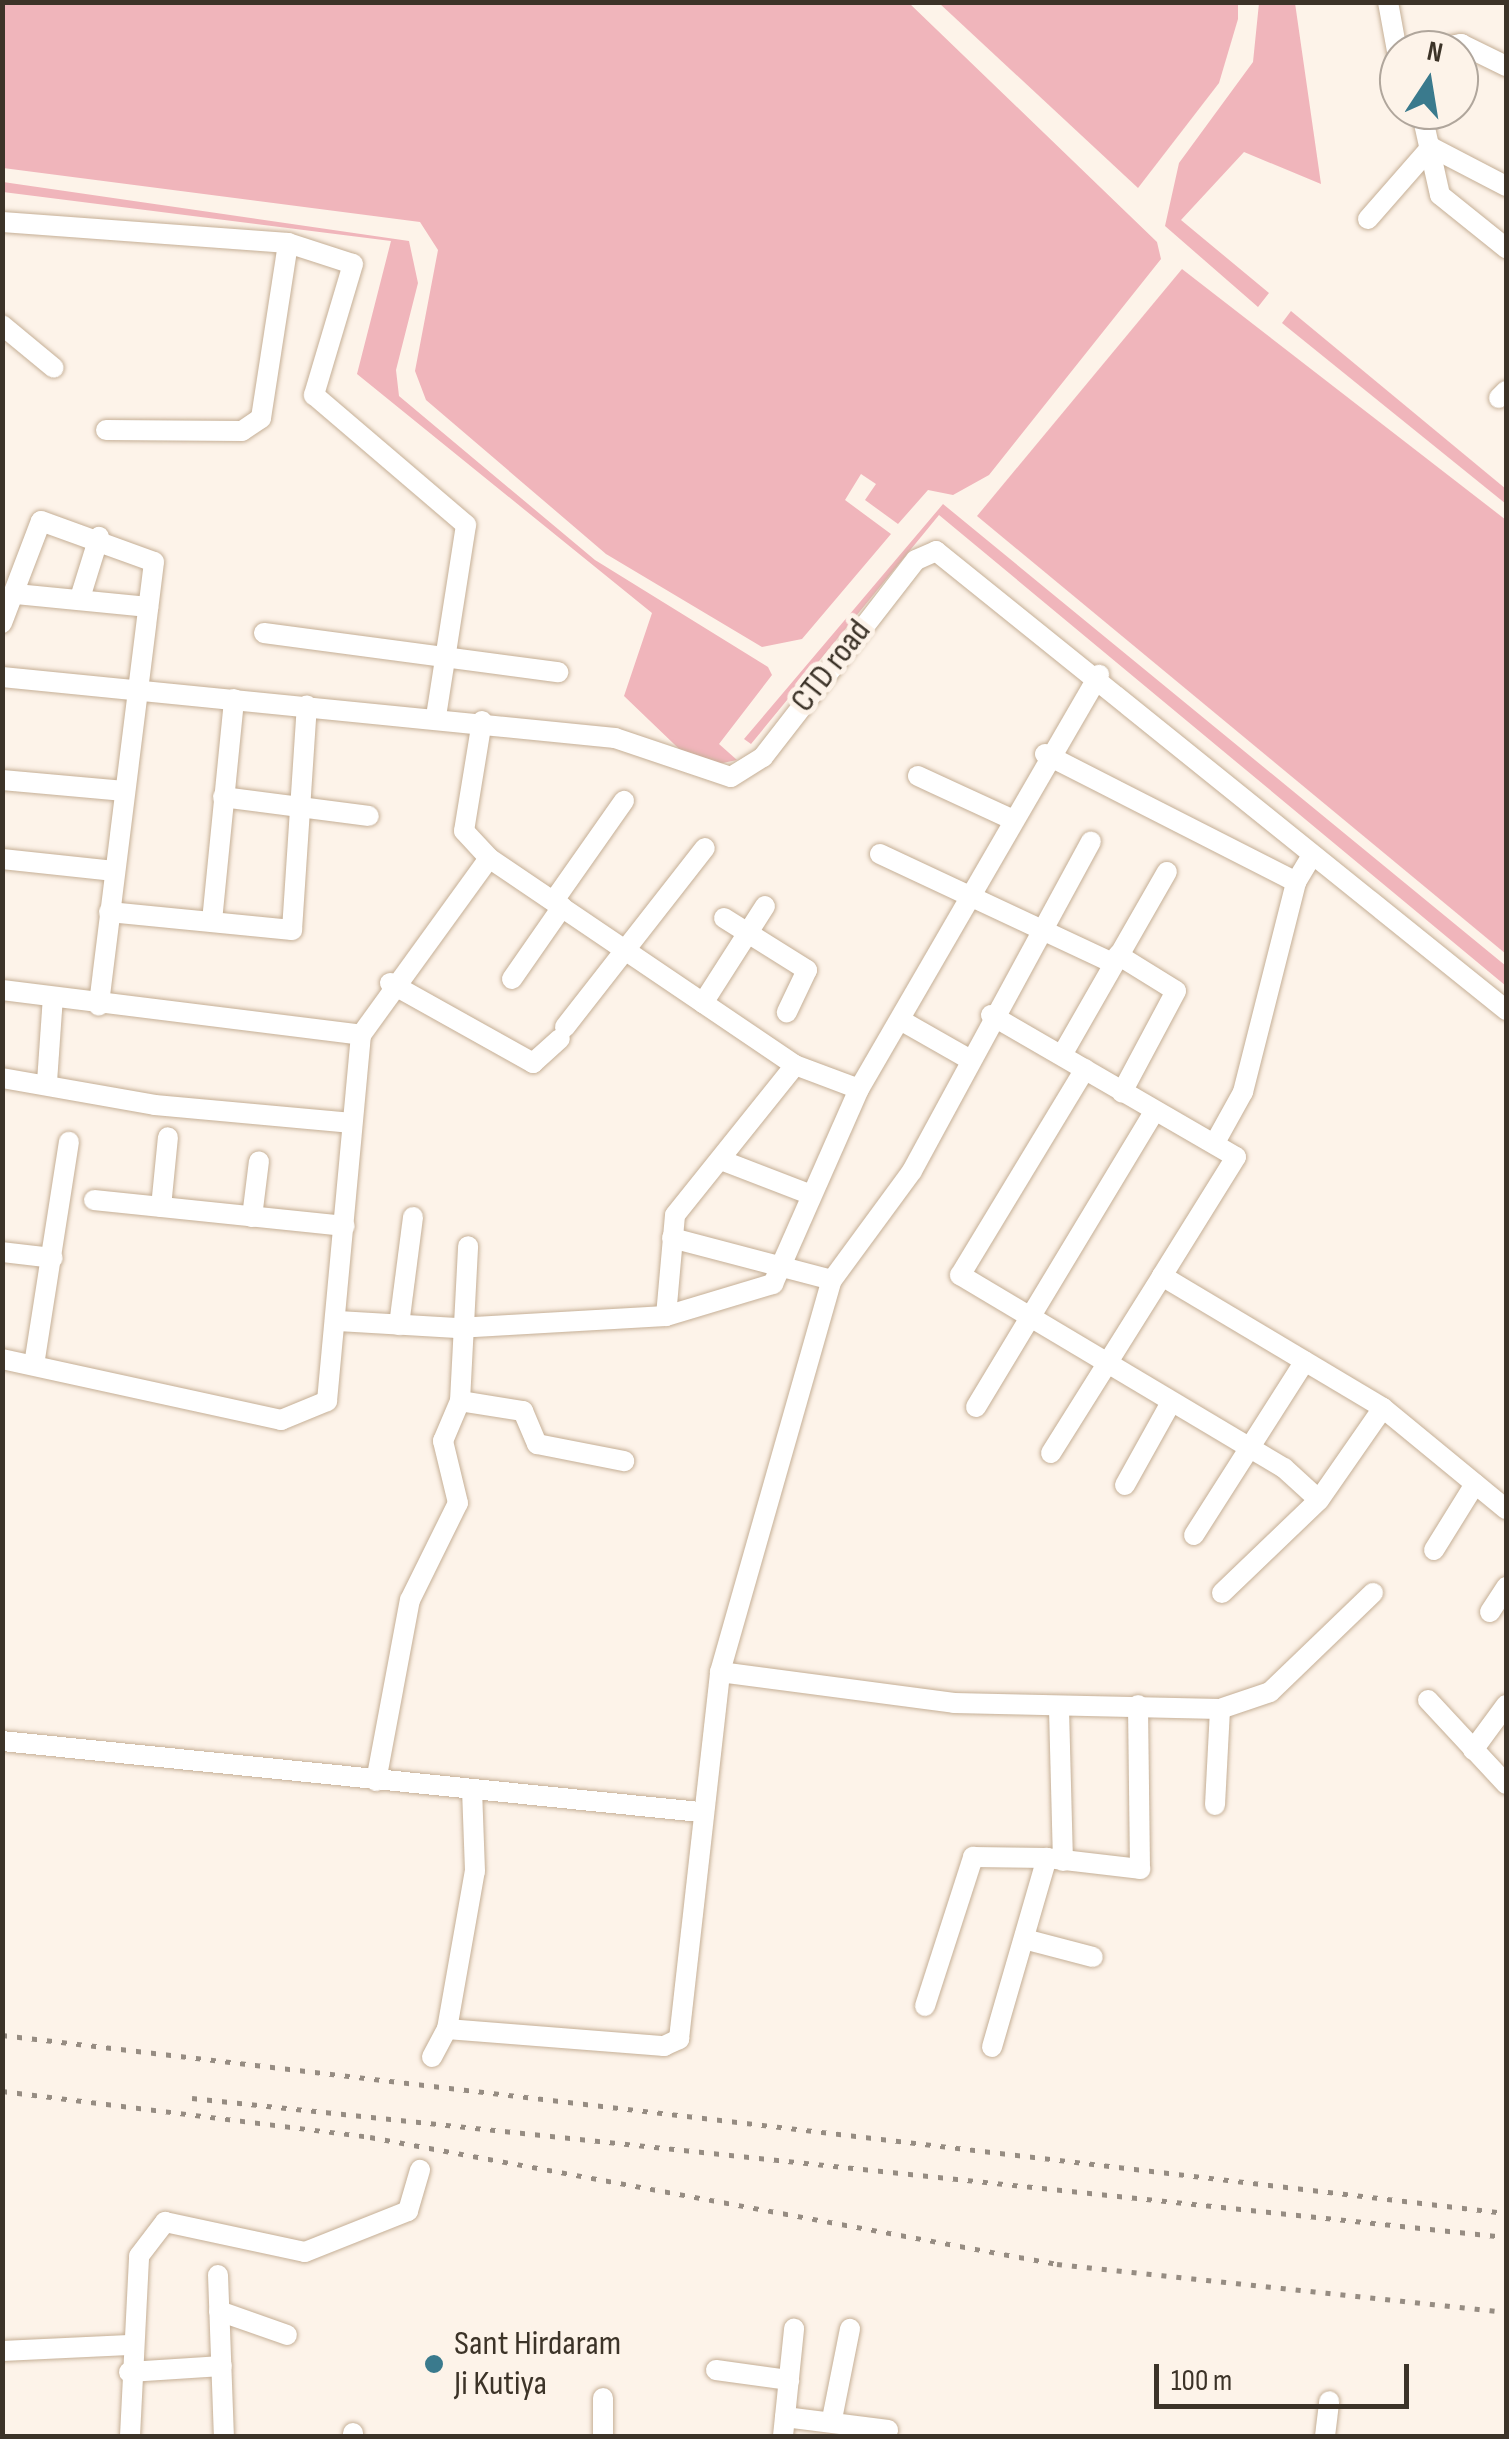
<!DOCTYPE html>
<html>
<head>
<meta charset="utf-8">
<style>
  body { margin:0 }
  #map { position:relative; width:1509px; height:2439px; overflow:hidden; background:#fdf3e9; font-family:"Sofia Sans Condensed",sans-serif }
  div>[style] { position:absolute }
  .green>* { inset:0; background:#f0b5bb }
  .roads { filter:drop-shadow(0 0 2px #c5af96) drop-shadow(0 0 2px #c5af96) }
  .minor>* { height:20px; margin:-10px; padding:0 10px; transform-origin:10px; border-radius:10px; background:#fff }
  .rail>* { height:5px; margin-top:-2.5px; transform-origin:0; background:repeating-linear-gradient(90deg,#968c82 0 5px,transparent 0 15px) }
  .dots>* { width:28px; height:28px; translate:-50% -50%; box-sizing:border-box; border:5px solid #fdf3e9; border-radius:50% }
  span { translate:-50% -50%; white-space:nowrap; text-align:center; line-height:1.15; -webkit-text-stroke:10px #fdf3e9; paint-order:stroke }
  .street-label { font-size:35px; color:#3c3328 }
  .poi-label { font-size:35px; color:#3c3328 }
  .left { translate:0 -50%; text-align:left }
  .frame { position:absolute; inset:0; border:5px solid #3c3328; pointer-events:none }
  .north { position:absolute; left:1379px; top:30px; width:100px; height:100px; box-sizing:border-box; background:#fdf3e9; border:2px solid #b0a69c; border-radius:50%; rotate:12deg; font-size:28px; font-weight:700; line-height:40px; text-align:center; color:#3c3328 }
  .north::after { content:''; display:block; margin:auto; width:35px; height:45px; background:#3a7a8d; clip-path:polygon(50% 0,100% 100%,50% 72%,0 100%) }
  .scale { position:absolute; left:1154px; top:2364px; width:255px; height:45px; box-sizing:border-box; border:5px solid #3c3328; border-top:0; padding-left:12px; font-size:30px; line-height:35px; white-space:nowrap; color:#3c3328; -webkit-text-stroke:8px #fdf3e9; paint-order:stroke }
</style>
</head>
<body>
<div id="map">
  <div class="green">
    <div style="clip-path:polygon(3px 2px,909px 3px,1157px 242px,1161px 259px,989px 475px,953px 495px,928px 490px,898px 524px,865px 500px,876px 484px,861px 474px,845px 500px,891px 534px,802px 639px,762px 647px,606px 554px,426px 400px,415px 371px,438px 250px,420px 222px,3px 168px)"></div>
    <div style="clip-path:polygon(939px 3px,1238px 3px,1238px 19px,1219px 83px,1138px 188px)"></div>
    <div style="clip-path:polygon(1259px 3px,1295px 3px,1321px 184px,1244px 152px,1181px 220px,1269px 293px,1258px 307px,1165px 226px,1179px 163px,1253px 62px)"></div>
    <div style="clip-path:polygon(3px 182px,409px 241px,418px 283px,396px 370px,399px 396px,595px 560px,768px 667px,772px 675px,719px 744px,737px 760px,699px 768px,624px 696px,652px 613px,357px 374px,391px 241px,3px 192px)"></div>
    <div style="clip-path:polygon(1182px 269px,1506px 520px,1506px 954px,977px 516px)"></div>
    <div style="clip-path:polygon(1291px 311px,1506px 489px,1506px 504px,1282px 323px)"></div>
    <div style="clip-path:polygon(943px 504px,1506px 966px,1506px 986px,939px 515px,751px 744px,744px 739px)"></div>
  </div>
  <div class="roads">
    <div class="minor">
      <div style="left:1388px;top:2px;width:61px;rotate:79.6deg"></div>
      <div style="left:1430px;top:50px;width:32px;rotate:-11deg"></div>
      <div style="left:1461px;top:44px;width:50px;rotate:26.1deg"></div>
      <div style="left:1421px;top:110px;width:87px;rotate:77.4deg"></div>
      <div style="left:1440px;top:195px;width:85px;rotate:38.8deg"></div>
      <div style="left:1368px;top:219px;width:96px;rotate:-48.8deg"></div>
      <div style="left:1431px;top:147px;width:85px;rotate:27.5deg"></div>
      <div style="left:2px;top:222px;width:287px;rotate:4.2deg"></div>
      <div style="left:288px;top:243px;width:68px;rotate:17.9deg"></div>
      <div style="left:353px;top:264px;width:137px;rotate:106.6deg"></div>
      <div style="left:314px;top:395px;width:200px;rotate:40.5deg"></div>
      <div style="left:466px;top:525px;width:193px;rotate:98.9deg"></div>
      <div style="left:2px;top:325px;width:67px;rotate:39.6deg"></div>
      <div style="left:1499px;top:398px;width:10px;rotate:-45deg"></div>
      <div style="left:106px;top:430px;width:136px;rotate:0.4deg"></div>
      <div style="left:242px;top:431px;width:23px;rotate:-34deg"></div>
      <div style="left:261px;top:418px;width:177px;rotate:-81.2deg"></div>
      <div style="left:16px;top:594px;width:133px;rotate:5.6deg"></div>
      <div style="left:80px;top:598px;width:64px;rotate:-72.7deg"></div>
      <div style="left:2px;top:623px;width:109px;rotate:-69.1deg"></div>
      <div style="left:41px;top:521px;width:120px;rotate:19.9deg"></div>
      <div style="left:154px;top:562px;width:447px;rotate:97.1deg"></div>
      <div style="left:264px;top:633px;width:297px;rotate:7.6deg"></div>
      <div style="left:2px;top:677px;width:616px;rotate:5.68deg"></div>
      <div style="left:615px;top:738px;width:122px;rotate:18.6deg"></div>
      <div style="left:731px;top:777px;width:38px;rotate:-32deg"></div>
      <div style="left:763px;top:757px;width:249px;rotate:-52.2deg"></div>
      <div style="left:916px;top:560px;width:22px;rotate:-24deg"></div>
      <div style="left:936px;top:551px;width:732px;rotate:38.84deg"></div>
      <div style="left:482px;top:721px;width:111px;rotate:99.3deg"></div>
      <div style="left:464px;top:831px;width:37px;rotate:47deg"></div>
      <div style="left:489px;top:858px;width:369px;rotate:34.1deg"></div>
      <div style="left:795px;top:1065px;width:68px;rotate:20.6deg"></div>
      <div style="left:1045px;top:754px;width:282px;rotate:27deg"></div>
      <div style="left:918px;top:776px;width:100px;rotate:24.8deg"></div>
      <div style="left:2px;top:780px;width:123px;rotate:5.1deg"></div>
      <div style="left:223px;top:797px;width:147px;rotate:7.4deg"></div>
      <div style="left:880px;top:854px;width:257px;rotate:25.1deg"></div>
      <div style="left:2px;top:859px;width:113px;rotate:6.1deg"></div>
      <div style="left:555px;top:899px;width:120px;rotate:-54.9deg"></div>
      <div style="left:109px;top:912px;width:184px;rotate:5.6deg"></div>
      <div style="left:292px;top:930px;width:225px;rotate:-86.2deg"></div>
      <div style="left:724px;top:918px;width:98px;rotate:32.1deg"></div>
      <div style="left:807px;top:970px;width:47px;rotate:115.5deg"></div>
      <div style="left:212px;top:921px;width:223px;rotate:-84.3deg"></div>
      <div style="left:1118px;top:955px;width:68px;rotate:31.8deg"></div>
      <div style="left:1176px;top:991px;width:115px;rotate:118.1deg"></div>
      <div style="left:512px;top:979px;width:88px;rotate:-55.2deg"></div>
      <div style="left:390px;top:983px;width:164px;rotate:29.2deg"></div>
      <div style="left:533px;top:1063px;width:36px;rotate:-42deg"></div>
      <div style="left:2px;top:990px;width:362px;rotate:7.1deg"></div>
      <div style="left:703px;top:1003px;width:115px;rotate:-57.4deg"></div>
      <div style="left:991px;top:1015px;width:283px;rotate:30.1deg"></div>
      <div style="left:1236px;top:1157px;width:140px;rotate:121.9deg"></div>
      <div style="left:1162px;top:1276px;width:257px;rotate:30.8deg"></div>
      <div style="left:1383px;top:1408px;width:159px;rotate:39.4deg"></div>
      <div style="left:902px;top:1021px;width:77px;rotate:29.6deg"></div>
      <div style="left:565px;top:1027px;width:227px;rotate:-52deg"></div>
      <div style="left:1062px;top:1055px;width:211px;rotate:-60.2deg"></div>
      <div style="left:1085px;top:1069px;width:241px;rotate:121.2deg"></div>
      <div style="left:960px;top:1275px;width:377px;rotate:30.8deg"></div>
      <div style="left:1284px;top:1468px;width:47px;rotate:42.4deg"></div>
      <div style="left:2px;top:1078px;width:155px;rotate:10deg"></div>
      <div style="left:155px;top:1105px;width:198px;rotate:5.2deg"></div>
      <div style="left:47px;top:1082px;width:85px;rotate:-86deg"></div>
      <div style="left:1217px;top:1139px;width:54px;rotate:-61deg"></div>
      <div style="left:1243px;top:1092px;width:217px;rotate:-75.8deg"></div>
      <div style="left:1296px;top:882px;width:31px;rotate:-59deg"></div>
      <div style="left:726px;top:1162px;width:89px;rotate:21.1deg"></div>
      <div style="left:94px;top:1200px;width:252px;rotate:5.9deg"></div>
      <div style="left:161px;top:1207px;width:70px;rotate:-84.3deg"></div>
      <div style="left:252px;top:1217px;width:56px;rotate:-82.9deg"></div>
      <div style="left:672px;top:1238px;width:165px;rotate:14.7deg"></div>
      <div style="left:2px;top:1252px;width:51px;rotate:6.7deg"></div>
      <div style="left:666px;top:1316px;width:101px;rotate:-84.9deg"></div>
      <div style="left:675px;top:1215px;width:192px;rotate:-51.3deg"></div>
      <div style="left:338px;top:1321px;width:119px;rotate:3.4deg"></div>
      <div style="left:457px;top:1328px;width:209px;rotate:-3.3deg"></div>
      <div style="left:666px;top:1316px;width:112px;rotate:-16.7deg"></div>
      <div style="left:773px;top:1284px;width:213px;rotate:-66.2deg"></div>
      <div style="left:859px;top:1089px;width:479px;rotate:-59.9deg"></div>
      <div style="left:399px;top:1325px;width:109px;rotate:-82.6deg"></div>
      <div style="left:2px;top:1359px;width:286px;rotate:12.3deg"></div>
      <div style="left:281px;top:1420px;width:50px;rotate:-22.4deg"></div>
      <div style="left:327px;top:1401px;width:368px;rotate:-84.7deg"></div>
      <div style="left:361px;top:1035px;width:218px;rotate:-54.1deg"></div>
      <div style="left:34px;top:1365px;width:226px;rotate:-81.1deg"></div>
      <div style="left:460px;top:1401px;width:64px;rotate:9deg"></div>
      <div style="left:523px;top:1411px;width:36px;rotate:67deg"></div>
      <div style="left:537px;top:1444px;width:89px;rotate:11.1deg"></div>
      <div style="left:976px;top:1407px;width:345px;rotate:-58.9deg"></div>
      <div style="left:1051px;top:1453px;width:209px;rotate:-57.9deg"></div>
      <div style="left:1125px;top:1485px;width:90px;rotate:-60.9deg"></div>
      <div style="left:1194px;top:1535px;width:206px;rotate:-57.5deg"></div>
      <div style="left:1434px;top:1550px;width:78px;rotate:-58.2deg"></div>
      <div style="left:1222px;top:1593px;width:134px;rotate:-43.8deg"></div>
      <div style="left:1319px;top:1500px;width:112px;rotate:-55.2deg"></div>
      <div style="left:1490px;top:1612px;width:30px;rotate:-57deg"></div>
      <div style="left:720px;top:1672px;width:236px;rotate:7.5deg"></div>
      <div style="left:954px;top:1703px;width:266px;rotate:1.3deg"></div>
      <div style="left:1220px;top:1709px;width:53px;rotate:-18.8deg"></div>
      <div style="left:1270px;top:1692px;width:143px;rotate:-43.9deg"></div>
      <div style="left:1428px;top:1700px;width:115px;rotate:47.1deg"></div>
      <div style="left:1059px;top:1709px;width:152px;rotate:88.5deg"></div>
      <div style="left:2px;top:1741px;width:702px;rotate:5.81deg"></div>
      <div style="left:1473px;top:1750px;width:56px;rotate:-53.7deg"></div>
      <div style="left:376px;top:1781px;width:184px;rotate:-79.4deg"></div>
      <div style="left:410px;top:1600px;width:108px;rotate:-63.7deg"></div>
      <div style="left:458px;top:1503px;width:64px;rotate:-103.6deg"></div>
      <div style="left:443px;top:1441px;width:43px;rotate:-67deg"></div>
      <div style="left:460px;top:1401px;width:155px;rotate:-87deg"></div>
      <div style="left:1215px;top:1805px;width:96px;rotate:-87deg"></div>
      <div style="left:1028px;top:1940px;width:67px;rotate:14.7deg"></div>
      <div style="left:925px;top:2006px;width:157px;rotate:-72.1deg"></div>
      <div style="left:973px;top:1857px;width:74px;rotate:0.8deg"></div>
      <div style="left:447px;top:2029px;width:160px;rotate:-80deg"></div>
      <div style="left:475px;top:1871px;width:81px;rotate:-92.1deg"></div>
      <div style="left:992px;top:2047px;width:197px;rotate:-73.8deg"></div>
      <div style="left:1047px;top:1858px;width:94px;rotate:6.7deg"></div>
      <div style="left:1140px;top:1869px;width:164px;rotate:-90.7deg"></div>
      <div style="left:432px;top:2057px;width:32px;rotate:-62deg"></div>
      <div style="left:447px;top:2029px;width:218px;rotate:4.5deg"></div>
      <div style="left:664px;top:2046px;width:17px;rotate:-25deg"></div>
      <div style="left:679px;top:2039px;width:369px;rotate:-83.6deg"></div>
      <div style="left:720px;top:1672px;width:408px;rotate:-74.1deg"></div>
      <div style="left:832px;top:1280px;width:135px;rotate:-53.7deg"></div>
      <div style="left:912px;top:1171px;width:375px;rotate:-61.5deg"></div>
      <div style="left:218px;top:2275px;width:161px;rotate:87.9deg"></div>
      <div style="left:219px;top:2311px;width:72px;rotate:19.4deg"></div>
      <div style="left:2px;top:2351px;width:127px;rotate:-2.7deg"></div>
      <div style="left:716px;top:2370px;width:74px;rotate:7.8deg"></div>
      <div style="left:129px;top:2372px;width:93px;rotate:-3.7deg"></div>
      <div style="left:785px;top:2417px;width:104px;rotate:7.2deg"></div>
      <div style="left:832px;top:2419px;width:92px;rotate:-78.7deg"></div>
      <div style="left:353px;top:2433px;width:3px;rotate:90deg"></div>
      <div style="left:130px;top:2436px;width:180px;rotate:-87.1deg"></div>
      <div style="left:139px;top:2256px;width:43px;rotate:-52.6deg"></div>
      <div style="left:165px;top:2222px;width:143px;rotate:12.1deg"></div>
      <div style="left:305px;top:2252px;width:111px;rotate:-21.7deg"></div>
      <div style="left:408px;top:2211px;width:43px;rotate:-73.7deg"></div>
      <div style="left:603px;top:2436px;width:38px;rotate:-90deg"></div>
      <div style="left:783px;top:2436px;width:108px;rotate:-84.1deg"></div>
      <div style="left:1325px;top:2436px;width:35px;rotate:-83deg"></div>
    </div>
  </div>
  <div class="rail">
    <div style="left:2px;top:2035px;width:1514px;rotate:6.75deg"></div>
    <div style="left:2px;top:2091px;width:371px;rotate:7.1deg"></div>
    <div style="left:370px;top:2137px;width:699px;rotate:10.47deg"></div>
    <div style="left:1057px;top:2264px;width:452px;rotate:6.1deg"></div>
    <div style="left:192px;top:2098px;width:1321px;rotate:6.04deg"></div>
  </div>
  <div class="dots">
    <div style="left:434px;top:2364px;background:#3a7a8d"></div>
  </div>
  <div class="street-label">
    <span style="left:831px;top:666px;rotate:-52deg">CTD road</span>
  </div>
  <div class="poi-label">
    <span class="left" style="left:454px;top:2364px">Sant Hirdaram<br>Ji Kutiya</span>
  </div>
  <div class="frame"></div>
  <div class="north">N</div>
  <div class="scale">100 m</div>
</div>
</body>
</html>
